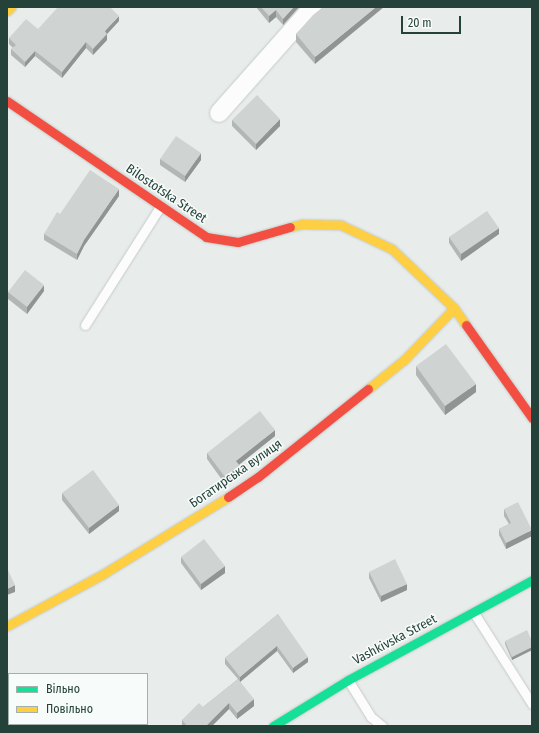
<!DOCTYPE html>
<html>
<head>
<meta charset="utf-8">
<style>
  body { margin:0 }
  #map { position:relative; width:539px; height:733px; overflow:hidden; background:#e8edeb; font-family:"Fira Sans Condensed",sans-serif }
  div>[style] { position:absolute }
  .roads { filter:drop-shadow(0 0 1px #c5cac8) drop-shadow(0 0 1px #c5cac8) }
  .lane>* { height:9px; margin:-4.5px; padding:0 4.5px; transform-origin:4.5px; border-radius:4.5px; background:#fcfcfc }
  .street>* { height:18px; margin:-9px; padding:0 9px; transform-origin:9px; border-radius:9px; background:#fcfcfc }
  .fast>* { height:9px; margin:-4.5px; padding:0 4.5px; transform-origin:4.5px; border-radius:4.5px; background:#16e098 }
  .slow>* { height:9px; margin:-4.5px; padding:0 4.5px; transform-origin:4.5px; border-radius:4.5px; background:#ffcf43 }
  .jam>* { height:9px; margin:-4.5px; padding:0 4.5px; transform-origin:4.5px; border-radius:4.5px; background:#f24e42 }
  .wall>* { inset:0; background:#b2b6b5 }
  .shaded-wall>* { inset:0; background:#919493 }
  .building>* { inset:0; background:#cfd4d2 }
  span { translate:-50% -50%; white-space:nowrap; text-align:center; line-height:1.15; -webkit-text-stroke:3px #f7fbf9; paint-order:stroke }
  .street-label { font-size:13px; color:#24423a }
  .frame { position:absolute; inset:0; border:8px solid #24423a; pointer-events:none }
  .legend { position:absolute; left:8px; top:673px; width:140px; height:52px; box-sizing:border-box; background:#f7fbf9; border:1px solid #a3b1ad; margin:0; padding:5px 7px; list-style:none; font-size:12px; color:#24423a }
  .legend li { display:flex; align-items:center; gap:8px; height:20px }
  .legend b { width:20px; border:1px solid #a3b1ad }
  .scale { position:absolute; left:401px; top:16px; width:60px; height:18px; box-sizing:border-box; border:2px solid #24423a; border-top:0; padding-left:5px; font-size:12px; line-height:14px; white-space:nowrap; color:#24423a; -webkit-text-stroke:3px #f7fbf9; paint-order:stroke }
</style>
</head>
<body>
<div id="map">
  <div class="roads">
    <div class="lane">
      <div style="left:85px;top:325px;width:140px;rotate:-57.6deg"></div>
      <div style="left:474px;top:613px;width:108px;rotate:57.5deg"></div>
      <div style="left:348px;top:680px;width:44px;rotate:58.1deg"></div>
      <div style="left:371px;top:717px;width:14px;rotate:39deg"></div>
    </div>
    <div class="street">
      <div style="left:219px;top:113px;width:142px;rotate:-48.4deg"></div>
    </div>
    <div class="fast">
      <div style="left:273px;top:726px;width:88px;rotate:-31.5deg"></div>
      <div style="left:348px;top:680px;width:209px;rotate:-28.5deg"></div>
    </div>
    <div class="slow">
      <div style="left:7px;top:11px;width:6px;rotate:-45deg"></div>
      <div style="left:290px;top:227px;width:12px;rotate:-14deg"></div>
      <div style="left:302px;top:224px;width:39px;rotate:1deg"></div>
      <div style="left:341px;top:225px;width:56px;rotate:25.2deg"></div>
      <div style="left:392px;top:249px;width:86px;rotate:43.6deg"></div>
      <div style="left:454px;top:308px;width:21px;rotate:55deg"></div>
      <div style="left:368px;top:389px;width:46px;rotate:-38.9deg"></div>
      <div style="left:404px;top:360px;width:72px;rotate:-46.1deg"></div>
      <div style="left:7px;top:626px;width:109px;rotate:-28.4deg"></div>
      <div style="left:103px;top:574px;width:147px;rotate:-31.6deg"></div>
    </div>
    <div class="jam">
      <div style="left:7px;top:101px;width:241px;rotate:34.3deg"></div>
      <div style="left:206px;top:237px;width:32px;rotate:9deg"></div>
      <div style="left:238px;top:242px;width:54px;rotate:-16.1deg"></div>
      <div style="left:466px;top:325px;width:114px;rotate:54.6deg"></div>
      <div style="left:228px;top:497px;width:36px;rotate:-34deg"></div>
      <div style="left:258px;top:477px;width:141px;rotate:-38.7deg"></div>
    </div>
  </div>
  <div class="wall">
    <div style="clip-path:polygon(256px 7px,299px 7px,283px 25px,276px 17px,269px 23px)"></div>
    <div style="clip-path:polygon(323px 7px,315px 64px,296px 42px,296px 34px)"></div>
    <div style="clip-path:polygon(119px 21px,107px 34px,107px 40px,93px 55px,86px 48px,62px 78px,35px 56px,25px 67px,11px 55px,11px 49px,13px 48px,9px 44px,9px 38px,38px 29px)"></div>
    <div style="clip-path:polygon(232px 120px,280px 126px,256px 150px,232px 126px)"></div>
    <div style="clip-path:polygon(160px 159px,201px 160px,185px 182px,160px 165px)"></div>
    <div style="clip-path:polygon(119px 196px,84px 246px,77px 260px,44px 240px,44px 234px,60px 214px)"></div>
    <div style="clip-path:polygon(499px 234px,461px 261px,449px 243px,449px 237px)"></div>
    <div style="clip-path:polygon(44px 291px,27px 314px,8px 299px,8px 292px)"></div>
    <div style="clip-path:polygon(416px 366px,476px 392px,445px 415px,416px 375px)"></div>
    <div style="clip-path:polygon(275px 436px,239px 465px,240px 472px,225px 484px,207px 459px,207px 453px)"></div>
    <div style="clip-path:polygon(62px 493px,119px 511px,89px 534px,62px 500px)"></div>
    <div style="clip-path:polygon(504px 509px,532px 536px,506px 549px,499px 535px,499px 529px,509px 524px,504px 516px)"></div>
    <div style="clip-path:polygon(181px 557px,225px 573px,201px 590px,181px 563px)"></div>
    <div style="clip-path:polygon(369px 572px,407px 590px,381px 602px,369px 578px)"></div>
    <div style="clip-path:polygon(278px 614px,308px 662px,293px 673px,277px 651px,240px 682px,254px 706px,237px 719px,229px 709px,212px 726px,182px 726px,182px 720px,203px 707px,238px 679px,225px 664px,225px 658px)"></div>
    <div style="clip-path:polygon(505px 641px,532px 641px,532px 650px,512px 660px,505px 644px)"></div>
  </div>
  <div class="shaded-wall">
    <div style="clip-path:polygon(294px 7px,299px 7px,283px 25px,283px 19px)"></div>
    <div style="clip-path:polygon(376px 7px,384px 7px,315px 64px,315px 57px)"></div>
    <div style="clip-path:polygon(276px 10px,276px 17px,269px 23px,269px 16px)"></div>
    <div style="clip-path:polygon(119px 16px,119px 21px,107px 34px,107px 40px,93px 55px,93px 49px,105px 31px)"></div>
    <div style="clip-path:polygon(86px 42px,86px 48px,62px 78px,62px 72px)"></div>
    <div style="clip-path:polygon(35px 51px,35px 56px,25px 67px,25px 62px)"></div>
    <div style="clip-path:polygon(280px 119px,280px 126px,256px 150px,256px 144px)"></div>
    <div style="clip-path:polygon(201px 153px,201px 160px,185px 182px,185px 176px)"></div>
    <div style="clip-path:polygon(119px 189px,119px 196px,84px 246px,77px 260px,77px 254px,84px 240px)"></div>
    <div style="clip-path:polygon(499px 228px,499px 234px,461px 261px,461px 254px)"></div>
    <div style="clip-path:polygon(44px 285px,44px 291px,27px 314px,27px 307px)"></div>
    <div style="clip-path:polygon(476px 384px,476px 392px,445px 415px,445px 406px)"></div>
    <div style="clip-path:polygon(275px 430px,275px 436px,236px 467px,236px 461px)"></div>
    <div style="clip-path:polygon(240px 466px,240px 472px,225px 484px,225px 477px)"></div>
    <div style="clip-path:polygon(119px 505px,119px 511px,89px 534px,89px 528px)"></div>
    <div style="clip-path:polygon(532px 530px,532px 536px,506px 549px,506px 543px)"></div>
    <div style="clip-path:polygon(225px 566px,225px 573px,201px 590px,201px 584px)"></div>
    <div style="clip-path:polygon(407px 584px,407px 590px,381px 602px,381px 596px)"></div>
    <div style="clip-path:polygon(15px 585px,15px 592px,7px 595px,7px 589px)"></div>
    <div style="clip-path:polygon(277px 646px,277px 651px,240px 682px,240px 677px)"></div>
    <div style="clip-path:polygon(532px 647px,532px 650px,512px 660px,512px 657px)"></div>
    <div style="clip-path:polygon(308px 657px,308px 662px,293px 673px,293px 668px)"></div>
    <div style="clip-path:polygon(254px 699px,254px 706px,237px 719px,237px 713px)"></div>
    <div style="clip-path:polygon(229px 703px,229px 709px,212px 726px,206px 726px)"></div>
  </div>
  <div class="building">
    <div style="clip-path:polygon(58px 7px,110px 7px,119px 16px,105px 31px,107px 34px,93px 49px,86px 42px,62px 72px,35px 51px,25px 62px,11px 49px,16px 45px,9px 38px,26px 19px,38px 29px)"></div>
    <div style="clip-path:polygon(261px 7px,294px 7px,283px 19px,276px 10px,269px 16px)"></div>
    <div style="clip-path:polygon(323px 7px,376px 7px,315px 57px,296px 34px,313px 15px)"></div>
    <div style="clip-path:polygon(257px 95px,280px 119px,256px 144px,232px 120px)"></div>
    <div style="clip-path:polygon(176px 136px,201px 153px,185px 176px,160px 159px)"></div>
    <div style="clip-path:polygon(90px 170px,119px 189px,84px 240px,77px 254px,44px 234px,57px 212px,60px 214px)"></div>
    <div style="clip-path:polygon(487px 211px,499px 228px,461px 254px,449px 237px)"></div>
    <div style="clip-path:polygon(25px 270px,44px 285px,27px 307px,8px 292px)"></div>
    <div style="clip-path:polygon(446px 344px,476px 384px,445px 406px,416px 366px)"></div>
    <div style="clip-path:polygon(260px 411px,275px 430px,236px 461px,240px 466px,225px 477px,207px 453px)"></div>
    <div style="clip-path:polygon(93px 470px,119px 505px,89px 528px,62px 493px)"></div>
    <div style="clip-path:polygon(518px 502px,532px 530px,506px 543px,499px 529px,511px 523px,504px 509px)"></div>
    <div style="clip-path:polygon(204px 539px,225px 566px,201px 584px,181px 557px)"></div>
    <div style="clip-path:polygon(395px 559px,407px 584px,381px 596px,369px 572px)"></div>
    <div style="clip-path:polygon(7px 568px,15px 585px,7px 589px)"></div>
    <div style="clip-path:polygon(278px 614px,308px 657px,293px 668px,277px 646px,240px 677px,225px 658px)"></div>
    <div style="clip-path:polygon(527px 630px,532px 641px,532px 647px,512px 657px,505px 641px)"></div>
    <div style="clip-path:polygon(238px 679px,254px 699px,237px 713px,229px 703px,206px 726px,187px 726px,182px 720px,199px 703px,203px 707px)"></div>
  </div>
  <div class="street-label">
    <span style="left:166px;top:194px;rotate:34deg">Bilostotska Street</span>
    <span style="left:236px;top:474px;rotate:-35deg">Богатирська вулиця</span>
    <span style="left:395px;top:640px;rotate:-28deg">Vashkivska Street</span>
  </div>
  <div class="frame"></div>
  <ul class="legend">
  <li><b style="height:5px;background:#16e098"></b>Вільно</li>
  <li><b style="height:5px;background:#ffcf43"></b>Повільно</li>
  </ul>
  <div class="scale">20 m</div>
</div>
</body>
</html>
